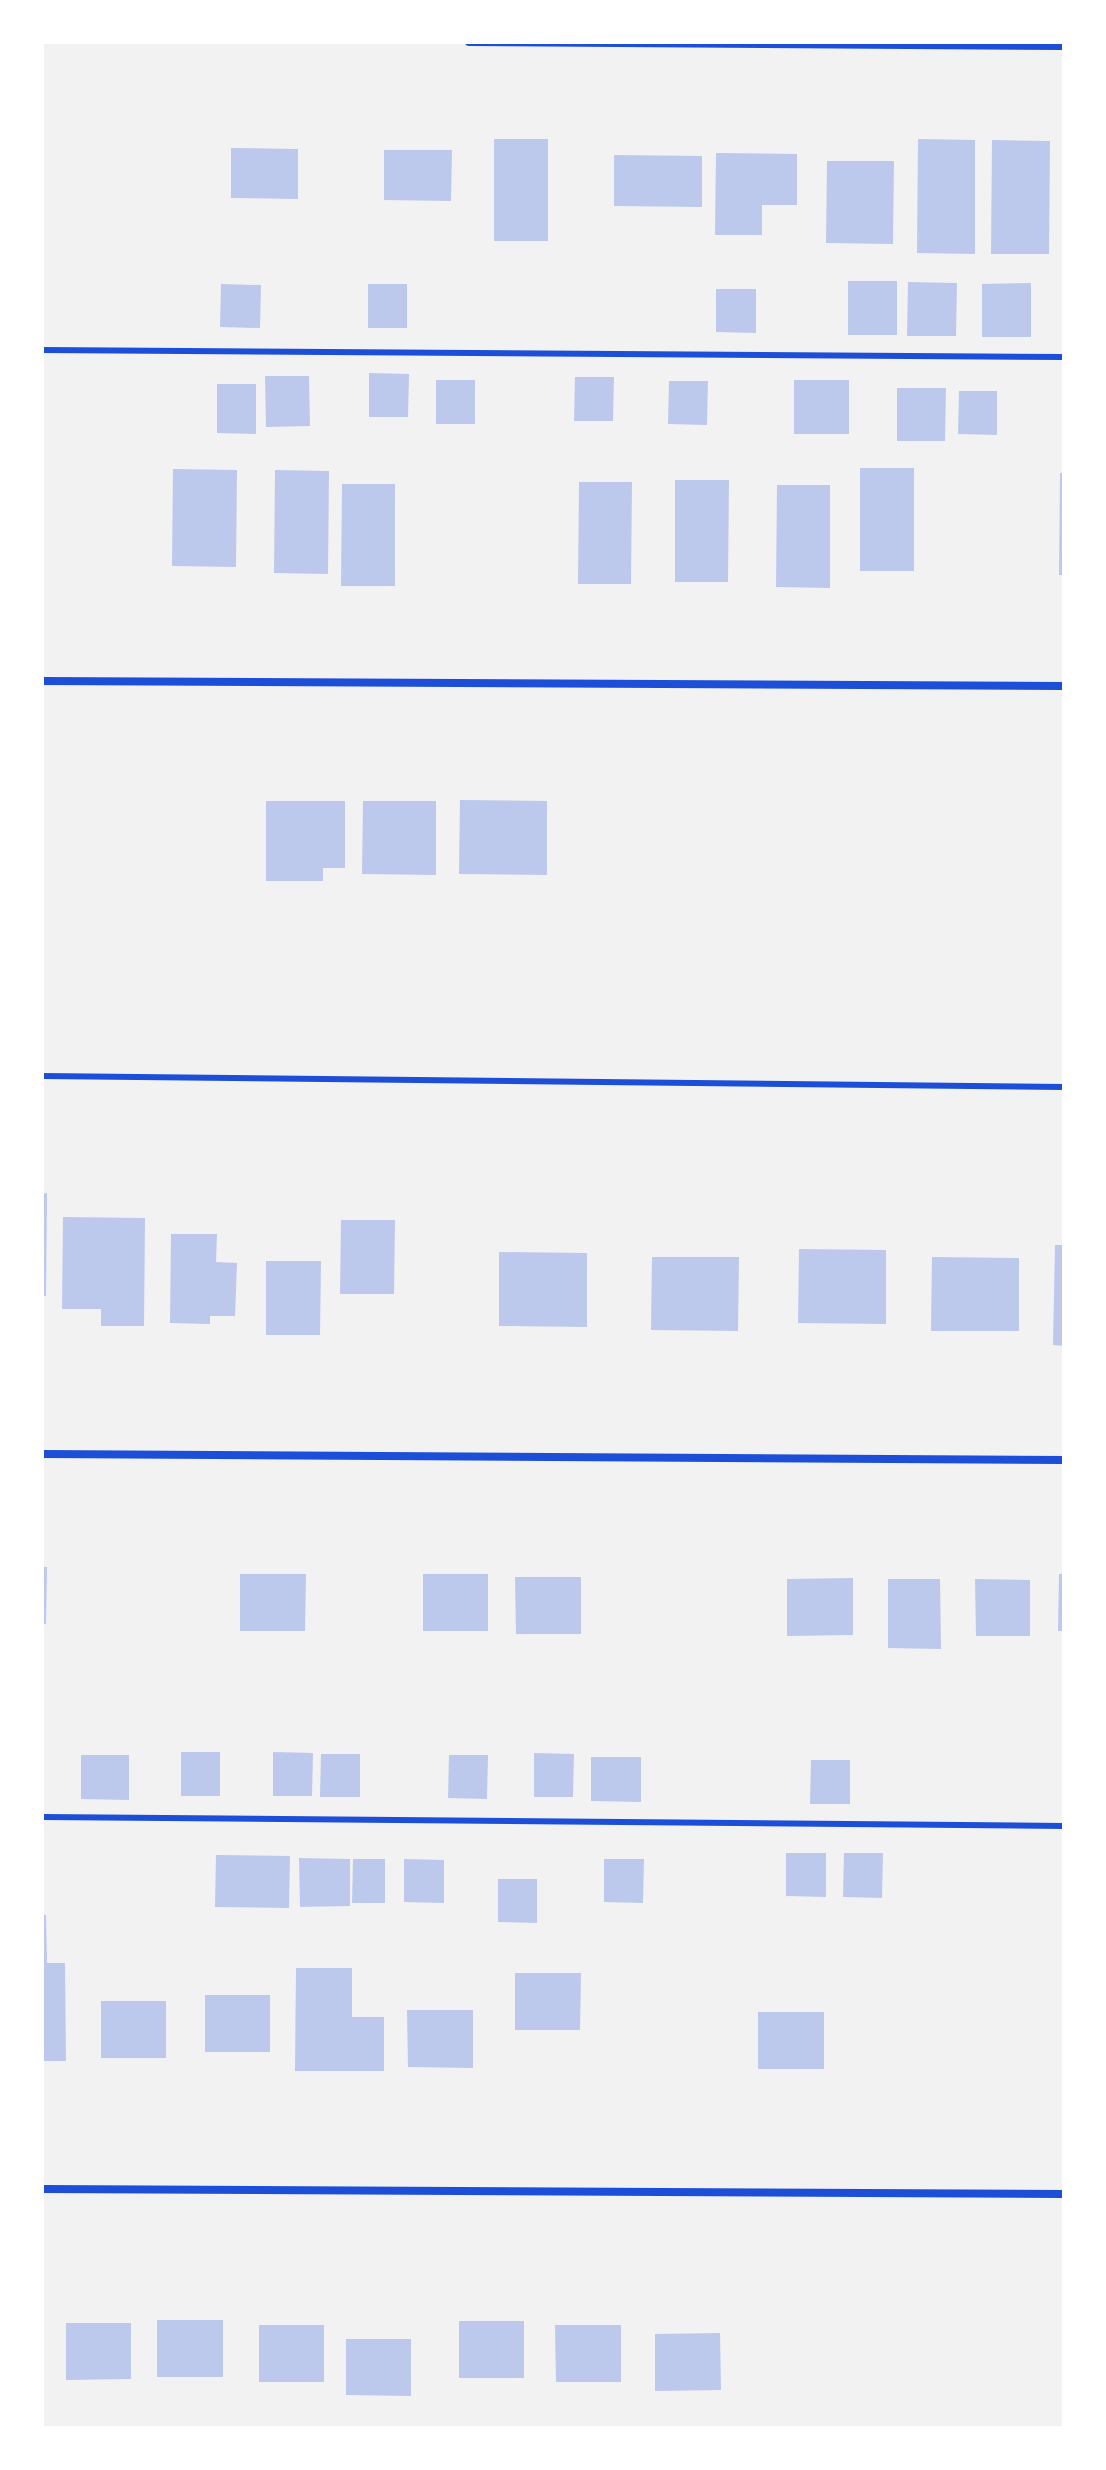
<!DOCTYPE html>
<html>
<head>
<meta charset="utf-8">
<style>
  body { margin:0 }
  #map { position:relative; width:1106px; height:2470px; overflow:hidden; background:#f2f2f2; font-family:Helvetica,sans-serif }
  div>[style] { position:absolute }
  .building>* { inset:0; background:#bdc9ec }
  .service>* { height:6px; margin:-3px; padding:0 3px; transform-origin:3px; border-radius:3px; background:#1d4ed8 }
  .minor>* { height:8px; margin:-4px; padding:0 4px; transform-origin:4px; border-radius:4px; background:#1d4ed8 }
  span { translate:-50% -50%; white-space:nowrap; text-align:center; line-height:1.15; -webkit-text-stroke:6px #fff; paint-order:stroke }
  .frame { position:absolute; inset:0; border:44px solid #fff; pointer-events:none }
</style>
</head>
<body>
<div id="map">
  <div class="building">
    <div style="clip-path:polygon(494px 139px,548px 139px,548px 241px,494px 241px)"></div>
    <div style="clip-path:polygon(918px 139px,975px 140px,975px 254px,917px 253px)"></div>
    <div style="clip-path:polygon(992px 140px,1050px 141px,1049px 254px,991px 254px)"></div>
    <div style="clip-path:polygon(231px 148px,298px 149px,298px 199px,231px 198px)"></div>
    <div style="clip-path:polygon(384px 150px,452px 150px,451px 201px,384px 200px)"></div>
    <div style="clip-path:polygon(716px 153px,797px 154px,797px 205px,762px 205px,762px 235px,715px 235px)"></div>
    <div style="clip-path:polygon(614px 155px,702px 156px,702px 207px,614px 206px)"></div>
    <div style="clip-path:polygon(827px 161px,894px 161px,893px 244px,826px 243px)"></div>
    <div style="clip-path:polygon(848px 281px,897px 281px,897px 335px,848px 335px)"></div>
    <div style="clip-path:polygon(908px 282px,957px 283px,956px 336px,907px 336px)"></div>
    <div style="clip-path:polygon(1031px 283px,1031px 337px,982px 337px,982px 284px)"></div>
    <div style="clip-path:polygon(221px 284px,261px 285px,260px 328px,220px 327px)"></div>
    <div style="clip-path:polygon(368px 284px,407px 284px,407px 328px,368px 328px)"></div>
    <div style="clip-path:polygon(716px 289px,756px 289px,756px 333px,716px 332px)"></div>
    <div style="clip-path:polygon(369px 373px,409px 374px,408px 417px,369px 417px)"></div>
    <div style="clip-path:polygon(265px 376px,309px 376px,310px 426px,266px 427px)"></div>
    <div style="clip-path:polygon(575px 377px,614px 377px,613px 421px,574px 421px)"></div>
    <div style="clip-path:polygon(436px 380px,475px 380px,475px 424px,436px 424px)"></div>
    <div style="clip-path:polygon(794px 380px,849px 380px,849px 434px,794px 434px)"></div>
    <div style="clip-path:polygon(669px 381px,708px 381px,707px 425px,668px 424px)"></div>
    <div style="clip-path:polygon(217px 384px,256px 384px,256px 434px,217px 433px)"></div>
    <div style="clip-path:polygon(897px 388px,946px 388px,945px 441px,897px 441px)"></div>
    <div style="clip-path:polygon(959px 391px,997px 391px,997px 435px,958px 434px)"></div>
    <div style="clip-path:polygon(860px 468px,914px 468px,914px 571px,860px 571px)"></div>
    <div style="clip-path:polygon(173px 469px,237px 470px,236px 567px,172px 566px)"></div>
    <div style="clip-path:polygon(275px 470px,329px 471px,328px 574px,274px 573px)"></div>
    <div style="clip-path:polygon(1060px 473px,1064px 473px,1064px 575px,1059px 575px)"></div>
    <div style="clip-path:polygon(675px 480px,729px 480px,728px 582px,675px 582px)"></div>
    <div style="clip-path:polygon(579px 482px,632px 482px,631px 584px,578px 584px)"></div>
    <div style="clip-path:polygon(342px 484px,395px 484px,395px 586px,341px 586px)"></div>
    <div style="clip-path:polygon(777px 485px,830px 485px,830px 588px,776px 587px)"></div>
    <div style="clip-path:polygon(460px 800px,547px 801px,547px 875px,459px 874px)"></div>
    <div style="clip-path:polygon(266px 801px,345px 801px,345px 868px,323px 868px,323px 881px,266px 881px)"></div>
    <div style="clip-path:polygon(363px 801px,436px 801px,436px 875px,362px 874px)"></div>
    <div style="clip-path:polygon(47px 1193px,46px 1296px,42px 1296px,42px 1194px)"></div>
    <div style="clip-path:polygon(63px 1217px,145px 1218px,144px 1326px,101px 1326px,101px 1309px,62px 1309px)"></div>
    <div style="clip-path:polygon(341px 1220px,395px 1220px,394px 1294px,340px 1294px)"></div>
    <div style="clip-path:polygon(171px 1234px,217px 1234px,216px 1262px,237px 1263px,235px 1316px,210px 1316px,210px 1324px,170px 1323px)"></div>
    <div style="clip-path:polygon(1055px 1245px,1064px 1245px,1064px 1346px,1053px 1345px)"></div>
    <div style="clip-path:polygon(799px 1249px,886px 1250px,886px 1324px,798px 1323px)"></div>
    <div style="clip-path:polygon(499px 1252px,587px 1253px,587px 1327px,499px 1326px)"></div>
    <div style="clip-path:polygon(652px 1257px,739px 1257px,738px 1331px,651px 1330px)"></div>
    <div style="clip-path:polygon(932px 1257px,1019px 1258px,1019px 1331px,931px 1331px)"></div>
    <div style="clip-path:polygon(266px 1261px,321px 1261px,320px 1335px,266px 1335px)"></div>
    <div style="clip-path:polygon(42px 1567px,47px 1567px,46px 1624px,42px 1624px)"></div>
    <div style="clip-path:polygon(240px 1574px,306px 1574px,305px 1631px,240px 1631px)"></div>
    <div style="clip-path:polygon(423px 1574px,488px 1574px,488px 1631px,423px 1631px)"></div>
    <div style="clip-path:polygon(1059px 1574px,1064px 1574px,1064px 1631px,1058px 1631px)"></div>
    <div style="clip-path:polygon(515px 1577px,581px 1577px,581px 1634px,516px 1634px)"></div>
    <div style="clip-path:polygon(853px 1578px,853px 1635px,787px 1636px,787px 1579px)"></div>
    <div style="clip-path:polygon(888px 1579px,940px 1579px,941px 1649px,888px 1648px)"></div>
    <div style="clip-path:polygon(975px 1579px,1030px 1580px,1030px 1636px,976px 1636px)"></div>
    <div style="clip-path:polygon(181px 1752px,220px 1752px,220px 1796px,181px 1796px)"></div>
    <div style="clip-path:polygon(273px 1752px,313px 1753px,312px 1796px,273px 1796px)"></div>
    <div style="clip-path:polygon(534px 1753px,574px 1754px,573px 1797px,534px 1797px)"></div>
    <div style="clip-path:polygon(321px 1754px,360px 1754px,360px 1797px,320px 1797px)"></div>
    <div style="clip-path:polygon(81px 1755px,129px 1755px,129px 1800px,81px 1799px)"></div>
    <div style="clip-path:polygon(449px 1755px,488px 1755px,487px 1799px,448px 1798px)"></div>
    <div style="clip-path:polygon(591px 1757px,641px 1757px,641px 1802px,591px 1801px)"></div>
    <div style="clip-path:polygon(811px 1760px,850px 1760px,850px 1804px,810px 1804px)"></div>
    <div style="clip-path:polygon(786px 1853px,826px 1853px,826px 1897px,786px 1896px)"></div>
    <div style="clip-path:polygon(844px 1853px,883px 1853px,882px 1898px,843px 1897px)"></div>
    <div style="clip-path:polygon(216px 1855px,290px 1856px,289px 1908px,215px 1907px)"></div>
    <div style="clip-path:polygon(299px 1858px,350px 1859px,350px 1906px,300px 1907px)"></div>
    <div style="clip-path:polygon(353px 1859px,385px 1859px,385px 1903px,352px 1903px)"></div>
    <div style="clip-path:polygon(404px 1859px,444px 1860px,444px 1903px,404px 1902px)"></div>
    <div style="clip-path:polygon(604px 1859px,644px 1859px,643px 1903px,604px 1902px)"></div>
    <div style="clip-path:polygon(498px 1879px,537px 1879px,537px 1923px,498px 1922px)"></div>
    <div style="clip-path:polygon(42px 1915px,46px 1915px,47px 1963px,65px 1963px,66px 2061px,42px 2061px)"></div>
    <div style="clip-path:polygon(296px 1968px,352px 1968px,352px 2017px,384px 2017px,384px 2071px,295px 2071px)"></div>
    <div style="clip-path:polygon(515px 1973px,581px 1973px,580px 2030px,515px 2030px)"></div>
    <div style="clip-path:polygon(205px 1995px,270px 1995px,270px 2052px,205px 2052px)"></div>
    <div style="clip-path:polygon(101px 2001px,166px 2001px,166px 2058px,101px 2058px)"></div>
    <div style="clip-path:polygon(407px 2010px,473px 2010px,473px 2068px,408px 2067px)"></div>
    <div style="clip-path:polygon(758px 2012px,824px 2012px,824px 2069px,758px 2069px)"></div>
    <div style="clip-path:polygon(157px 2320px,223px 2320px,223px 2377px,157px 2377px)"></div>
    <div style="clip-path:polygon(459px 2321px,524px 2321px,524px 2378px,459px 2378px)"></div>
    <div style="clip-path:polygon(66px 2323px,131px 2323px,131px 2379px,66px 2380px)"></div>
    <div style="clip-path:polygon(259px 2325px,324px 2325px,324px 2382px,259px 2382px)"></div>
    <div style="clip-path:polygon(555px 2325px,621px 2325px,621px 2382px,556px 2382px)"></div>
    <div style="clip-path:polygon(720px 2333px,721px 2390px,655px 2391px,655px 2334px)"></div>
    <div style="clip-path:polygon(346px 2339px,411px 2339px,411px 2396px,346px 2395px)"></div>
  </div>
  <div class="service">
    <div style="left:42px;top:350px;width:1022px;rotate:0.39deg"></div>
    <div style="left:42px;top:1076px;width:1022px;rotate:0.62deg"></div>
    <div style="left:42px;top:1817px;width:1022px;rotate:0.5deg"></div>
  </div>
  <div class="minor">
    <div style="left:469px;top:42px;width:595px;rotate:0.39deg"></div>
    <div style="left:42px;top:681px;width:1022px;rotate:0.28deg"></div>
    <div style="left:42px;top:1454px;width:1022px;rotate:0.34deg"></div>
    <div style="left:42px;top:2189px;width:1022px;rotate:0.28deg"></div>
  </div>
  <div class="frame"></div>
</div>
</body>
</html>
